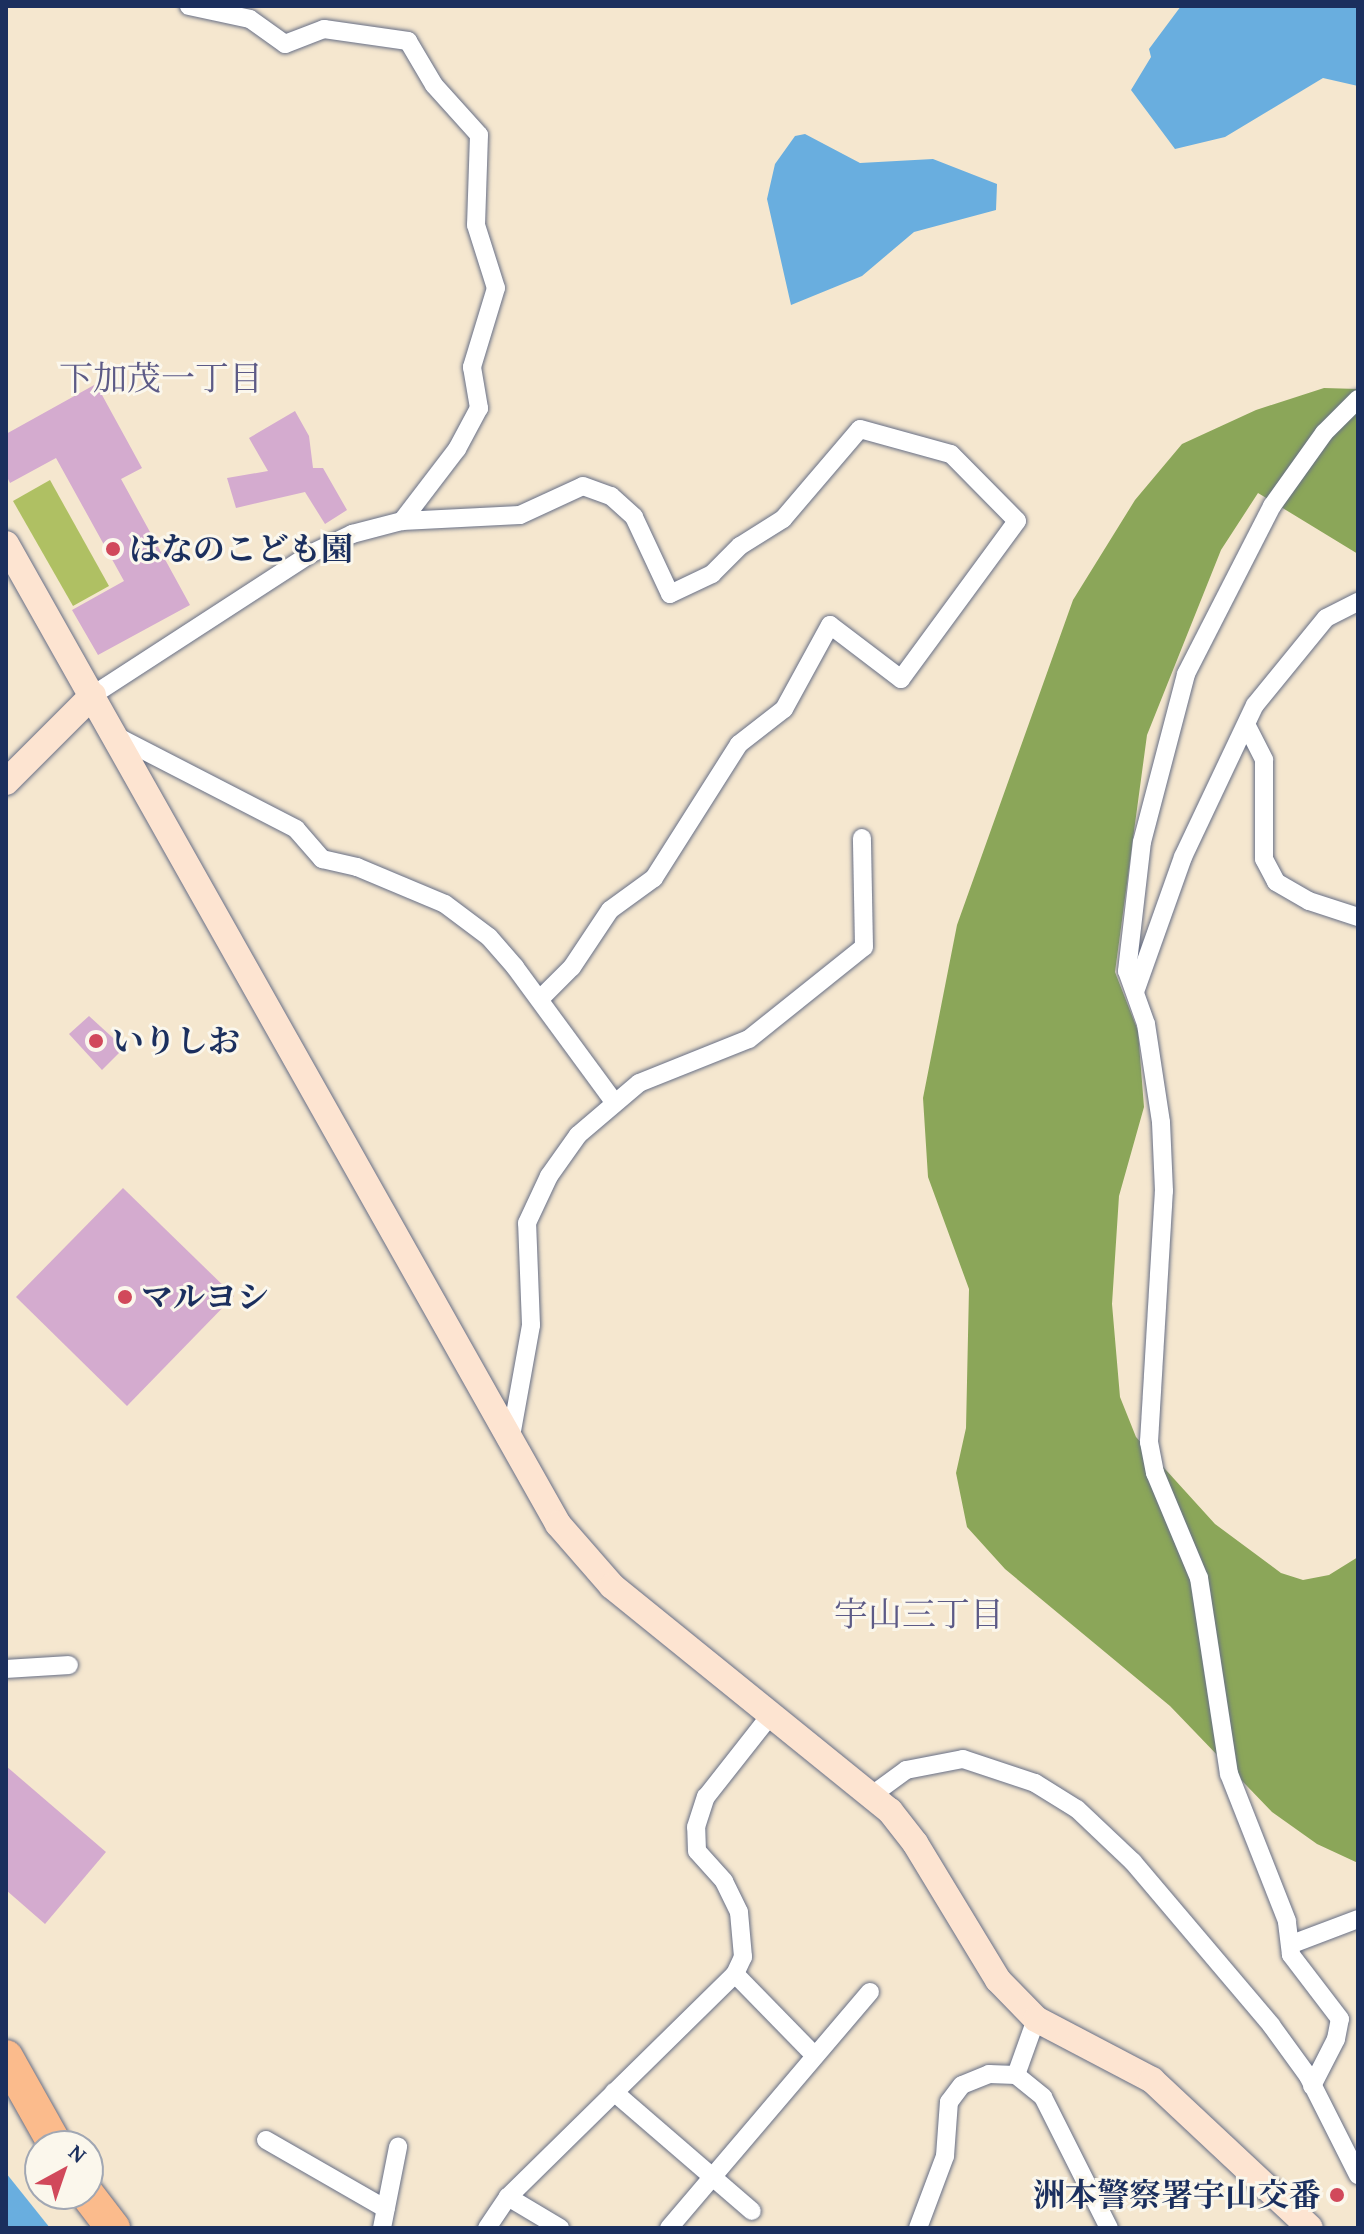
<!DOCTYPE html>
<html>
<head>
<meta charset="utf-8">
<style>
  body { margin:0 }
  #map { position:relative; width:1364px; height:2234px; overflow:hidden; background:#f5e7cf; font-family:"Gentium Book Plus","Noto Serif JP",serif }
  div>[style] { position:absolute }
  .green>* { inset:0; background:#afc063 }
  .forest>* { inset:0; background:#8ba659 }
  .water>* { inset:0; background:#69aedf }
  .building>* { inset:0; background:#d4abcf }
  .roads { filter:drop-shadow(0 0 2px #676f86) drop-shadow(0 0 2px #676f86) }
  .street>* { height:18px; margin:-9px; padding:0 9px; transform-origin:9px; border-radius:9px; background:#fff }
  .secondary>* { height:26px; margin:-13px; padding:0 13px; transform-origin:13px; border-radius:13px; background:#fde4d1 }
  .highway>* { height:34px; margin:-17px; padding:0 17px; transform-origin:17px; border-radius:17px; background:#fbbb8c }
  .dots>* { width:22px; height:22px; translate:-50% -50%; box-sizing:border-box; border:4px solid #fbf7ec; border-radius:50% }
  span { translate:-50% -50%; white-space:nowrap; text-align:center; line-height:1.15; -webkit-text-stroke:6px #fbf7ec; paint-order:stroke }
  .poi-label { font-size:32px; color:#1b2f5e; font-weight:700 }
  .left { translate:0 -50%; text-align:left }
  .right { translate:-100% -50%; text-align:right }
  .neighbourhood-label { font-size:34px; color:#5c5a86 }
  .frame { position:absolute; inset:0; border:8px solid #1b2f5e; pointer-events:none }
  .north { position:absolute; left:24px; top:2130px; width:80px; height:80px; box-sizing:border-box; background:#fbf7ec; border:2px solid #a1a7b3; border-radius:50%; rotate:40deg; font-size:22px; font-weight:700; line-height:32px; text-align:center; color:#1b2f5e }
  .north::after { content:''; display:block; margin:auto; width:28px; height:36px; background:#d1495b; clip-path:polygon(50% 0,100% 100%,50% 72%,0 100%) }
</style>
</head>
<body>
<div id="map">
  <div class="green">
    <div style="clip-path:polygon(50px 480px,109px 586px,73px 606px,13px 501px)"></div>
  </div>
  <div class="forest">
    <div style="clip-path:polygon(1324px 388px,1358px 389px,1358px 554px,1258px 493px,1221px 550px,1147px 735px,1115px 972px,1138px 1031px,1144px 1107px,1119px 1196px,1112px 1304px,1120px 1397px,1136px 1437px,1215px 1524px,1281px 1573px,1303px 1580px,1329px 1575px,1358px 1557px,1358px 1863px,1317px 1844px,1272px 1812px,1170px 1706px,1005px 1569px,967px 1527px,956px 1473px,966px 1428px,969px 1289px,928px 1177px,923px 1098px,957px 925px,1073px 600px,1135px 500px,1182px 444px,1256px 410px)"></div>
  </div>
  <div class="water">
    <div style="clip-path:polygon(1181px 6px,1358px 6px,1358px 86px,1323px 78px,1225px 137px,1175px 149px,1131px 90px,1151px 57px,1149px 49px)"></div>
    <div style="clip-path:polygon(805px 134px,860px 163px,933px 159px,997px 184px,996px 210px,914px 232px,862px 276px,791px 305px,767px 199px,775px 164px,795px 136px)"></div>
    <div style="clip-path:polygon(6px 2173px,50px 2228px,6px 2228px)"></div>
  </div>
  <div class="building">
    <div style="clip-path:polygon(96px 384px,142px 468px,121px 479px,190px 605px,98px 655px,72px 610px,124px 581px,56px 458px,10px 483px,6px 475px,6px 434px)"></div>
    <div style="clip-path:polygon(295px 411px,309px 436px,313px 468px,323px 468px,347px 510px,325px 524px,305px 492px,236px 508px,227px 478px,268px 471px,249px 438px)"></div>
    <div style="clip-path:polygon(89px 1016px,124px 1048px,102px 1070px,69px 1034px)"></div>
    <div style="clip-path:polygon(123px 1188px,234px 1296px,127px 1406px,16px 1297px)"></div>
    <div style="clip-path:polygon(6px 1766px,106px 1852px,45px 1924px,6px 1890px)"></div>
  </div>
  <div class="roads">
    <div class="street">
      <div style="left:189px;top:6px;width:62px;rotate:12deg"></div>
      <div style="left:250px;top:19px;width:43px;rotate:35.5deg"></div>
      <div style="left:285px;top:44px;width:42px;rotate:-21deg"></div>
      <div style="left:324px;top:29px;width:85px;rotate:8.1deg"></div>
      <div style="left:408px;top:41px;width:51px;rotate:59.4deg"></div>
      <div style="left:434px;top:85px;width:67px;rotate:48deg"></div>
      <div style="left:479px;top:135px;width:90px;rotate:91.9deg"></div>
      <div style="left:476px;top:225px;width:66px;rotate:72.4deg"></div>
      <div style="left:496px;top:288px;width:83px;rotate:106.9deg"></div>
      <div style="left:472px;top:367px;width:42px;rotate:80.3deg"></div>
      <div style="left:479px;top:408px;width:47px;rotate:118.2deg"></div>
      <div style="left:457px;top:449px;width:91px;rotate:127.4deg"></div>
      <div style="left:93px;top:695px;width:259px;rotate:-33deg"></div>
      <div style="left:310px;top:554px;width:47px;rotate:-25.5deg"></div>
      <div style="left:352px;top:534px;width:52px;rotate:-14.6deg"></div>
      <div style="left:402px;top:521px;width:118px;rotate:-2.9deg"></div>
      <div style="left:520px;top:515px;width:69px;rotate:-24.7deg"></div>
      <div style="left:583px;top:486px;width:30px;rotate:20deg"></div>
      <div style="left:611px;top:496px;width:31px;rotate:42deg"></div>
      <div style="left:634px;top:517px;width:85px;rotate:64.9deg"></div>
      <div style="left:670px;top:594px;width:47px;rotate:-25.5deg"></div>
      <div style="left:712px;top:574px;width:40px;rotate:-45deg"></div>
      <div style="left:740px;top:546px;width:51px;rotate:-32.1deg"></div>
      <div style="left:783px;top:519px;width:118px;rotate:-49.5deg"></div>
      <div style="left:860px;top:429px;width:94px;rotate:15.4deg"></div>
      <div style="left:951px;top:454px;width:94px;rotate:45.4deg"></div>
      <div style="left:1017px;top:521px;width:196px;rotate:126.3deg"></div>
      <div style="left:901px;top:679px;width:89px;rotate:-142.7deg"></div>
      <div style="left:830px;top:625px;width:96px;rotate:118.7deg"></div>
      <div style="left:784px;top:709px;width:57px;rotate:142.1deg"></div>
      <div style="left:739px;top:744px;width:159px;rotate:122.4deg"></div>
      <div style="left:654px;top:878px;width:54px;rotate:144deg"></div>
      <div style="left:610px;top:910px;width:69px;rotate:123.7deg"></div>
      <div style="left:572px;top:967px;width:44px;rotate:135deg"></div>
      <div style="left:1248px;top:728px;width:36px;rotate:63deg"></div>
      <div style="left:1264px;top:760px;width:99px;rotate:90deg"></div>
      <div style="left:1264px;top:859px;width:26px;rotate:62deg"></div>
      <div style="left:1276px;top:882px;width:38px;rotate:30deg"></div>
      <div style="left:1309px;top:901px;width:52px;rotate:18.1deg"></div>
      <div style="left:116px;top:736px;width:203px;rotate:27.3deg"></div>
      <div style="left:296px;top:829px;width:40px;rotate:49deg"></div>
      <div style="left:322px;top:859px;width:36px;rotate:13deg"></div>
      <div style="left:357px;top:867px;width:95px;rotate:22.8deg"></div>
      <div style="left:445px;top:904px;width:55px;rotate:36.9deg"></div>
      <div style="left:489px;top:937px;width:40px;rotate:49deg"></div>
      <div style="left:515px;top:967px;width:167px;rotate:53.7deg"></div>
      <div style="left:1136px;top:989px;width:140px;rotate:-70.4deg"></div>
      <div style="left:1183px;top:857px;width:168px;rotate:-64.7deg"></div>
      <div style="left:1255px;top:705px;width:112px;rotate:-50.8deg"></div>
      <div style="left:1326px;top:618px;width:36px;rotate:-27deg"></div>
      <div style="left:510px;top:1442px;width:119px;rotate:-79.8deg"></div>
      <div style="left:531px;top:1325px;width:102px;rotate:-92.2deg"></div>
      <div style="left:527px;top:1223px;width:52px;rotate:-64.9deg"></div>
      <div style="left:549px;top:1176px;width:50px;rotate:-54.7deg"></div>
      <div style="left:578px;top:1135px;width:80px;rotate:-40.4deg"></div>
      <div style="left:639px;top:1083px;width:118px;rotate:-21.8deg"></div>
      <div style="left:749px;top:1039px;width:147px;rotate:-38.7deg"></div>
      <div style="left:864px;top:947px;width:109px;rotate:-91.1deg"></div>
      <div style="left:6px;top:1669px;width:63px;rotate:-3.6deg"></div>
      <div style="left:872px;top:1795px;width:42px;rotate:-36.3deg"></div>
      <div style="left:906px;top:1770px;width:58px;rotate:-10.9deg"></div>
      <div style="left:963px;top:1759px;width:76px;rotate:18.4deg"></div>
      <div style="left:1035px;top:1783px;width:49px;rotate:31.8deg"></div>
      <div style="left:1077px;top:1809px;width:77px;rotate:43.4deg"></div>
      <div style="left:1133px;top:1862px;width:214px;rotate:49.7deg"></div>
      <div style="left:1271px;top:2025px;width:63px;rotate:54deg"></div>
      <div style="left:1308px;top:2076px;width:111px;rotate:63.2deg"></div>
      <div style="left:1292px;top:1944px;width:71px;rotate:-20.7deg"></div>
      <div style="left:735px;top:1974px;width:113px;rotate:45.7deg"></div>
      <div style="left:1016px;top:2075px;width:59px;rotate:-70.3deg"></div>
      <div style="left:1312px;top:2086px;width:53px;rotate:-62.9deg"></div>
      <div style="left:1336px;top:2039px;width:20px;rotate:-79deg"></div>
      <div style="left:1340px;top:2019px;width:81px;rotate:-127.4deg"></div>
      <div style="left:1291px;top:1955px;width:34px;rotate:-97deg"></div>
      <div style="left:1287px;top:1921px;width:158px;rotate:-111.5deg"></div>
      <div style="left:1229px;top:1774px;width:198px;rotate:-98.7deg"></div>
      <div style="left:1199px;top:1578px;width:114px;rotate:-112.7deg"></div>
      <div style="left:1155px;top:1473px;width:32px;rotate:-101deg"></div>
      <div style="left:1149px;top:1442px;width:251px;rotate:-86.6deg"></div>
      <div style="left:1164px;top:1191px;width:69px;rotate:-92.5deg"></div>
      <div style="left:1161px;top:1122px;width:99px;rotate:-98.7deg"></div>
      <div style="left:1146px;top:1024px;width:56px;rotate:-109.7deg"></div>
      <div style="left:1127px;top:971px;width:130px;rotate:-83.4deg"></div>
      <div style="left:1142px;top:842px;width:174px;rotate:-75.3deg"></div>
      <div style="left:1186px;top:674px;width:189px;rotate:-62.9deg"></div>
      <div style="left:1272px;top:506px;width:90px;rotate:-54.5deg"></div>
      <div style="left:1324px;top:433px;width:48px;rotate:-45deg"></div>
      <div style="left:614px;top:2092px;width:182px;rotate:40.8deg"></div>
      <div style="left:266px;top:2140px;width:138px;rotate:29.9deg"></div>
      <div style="left:382px;top:2228px;width:83px;rotate:-78.8deg"></div>
      <div style="left:487px;top:2228px;width:37px;rotate:-56deg"></div>
      <div style="left:560px;top:2228px;width:61px;rotate:-149.2deg"></div>
      <div style="left:508px;top:2197px;width:318px;rotate:-44.5deg"></div>
      <div style="left:735px;top:1974px;width:19px;rotate:-65deg"></div>
      <div style="left:743px;top:1957px;width:45px;rotate:-95.1deg"></div>
      <div style="left:739px;top:1912px;width:34px;rotate:-116deg"></div>
      <div style="left:724px;top:1881px;width:40px;rotate:-132deg"></div>
      <div style="left:697px;top:1851px;width:24px;rotate:-92deg"></div>
      <div style="left:696px;top:1827px;width:32px;rotate:-72deg"></div>
      <div style="left:706px;top:1797px;width:102px;rotate:-51.8deg"></div>
      <div style="left:669px;top:2228px;width:310px;rotate:-49.6deg"></div>
      <div style="left:918px;top:2228px;width:77px;rotate:-69.4deg"></div>
      <div style="left:945px;top:2156px;width:54px;rotate:-85.8deg"></div>
      <div style="left:949px;top:2102px;width:21px;rotate:-53deg"></div>
      <div style="left:962px;top:2085px;width:29px;rotate:-22deg"></div>
      <div style="left:989px;top:2074px;width:27px;rotate:2deg"></div>
      <div style="left:1016px;top:2075px;width:35px;rotate:39deg"></div>
      <div style="left:1043px;top:2097px;width:147px;rotate:63.3deg"></div>
    </div>
    <div class="secondary">
      <div style="left:6px;top:544px;width:1125px;rotate:60.61deg"></div>
      <div style="left:558px;top:1524px;width:82px;rotate:48.9deg"></div>
      <div style="left:612px;top:1586px;width:358px;rotate:39deg"></div>
      <div style="left:890px;top:1811px;width:41px;rotate:52deg"></div>
      <div style="left:915px;top:1843px;width:160px;rotate:58.8deg"></div>
      <div style="left:998px;top:1980px;width:54px;rotate:45.7deg"></div>
      <div style="left:1036px;top:2019px;width:131px;rotate:27.7deg"></div>
      <div style="left:1152px;top:2080px;width:216px;rotate:43.1deg"></div>
      <div style="left:6px;top:782px;width:123px;rotate:-45deg"></div>
    </div>
    <div class="highway">
      <div style="left:6px;top:2057px;width:102px;rotate:60.7deg"></div>
      <div style="left:87px;top:2194px;width:43px;rotate:52.6deg"></div>
    </div>
  </div>
  <div class="dots">
    <div style="left:113px;top:549px;background:#d1495b"></div>
    <div style="left:96px;top:1041px;background:#d1495b"></div>
    <div style="left:125px;top:1297px;background:#d1495b"></div>
    <div style="left:1337px;top:2195px;background:#d1495b"></div>
  </div>
  <div class="poi-label">
    <span class="left" style="left:129px;top:549px">はなのこども園</span>
    <span class="left" style="left:112px;top:1041px">いりしお</span>
    <span class="left" style="left:141px;top:1297px">マルヨシ</span>
    <span class="right" style="left:1321px;top:2195px">洲本警察署宇山交番</span>
  </div>
  <div class="neighbourhood-label">
    <span style="left:161px;top:378px">下加茂一丁目</span>
    <span style="left:919px;top:1614px">宇山三丁目</span>
  </div>
  <div class="frame"></div>
  <div class="north">N</div>
</div>
</body>
</html>
